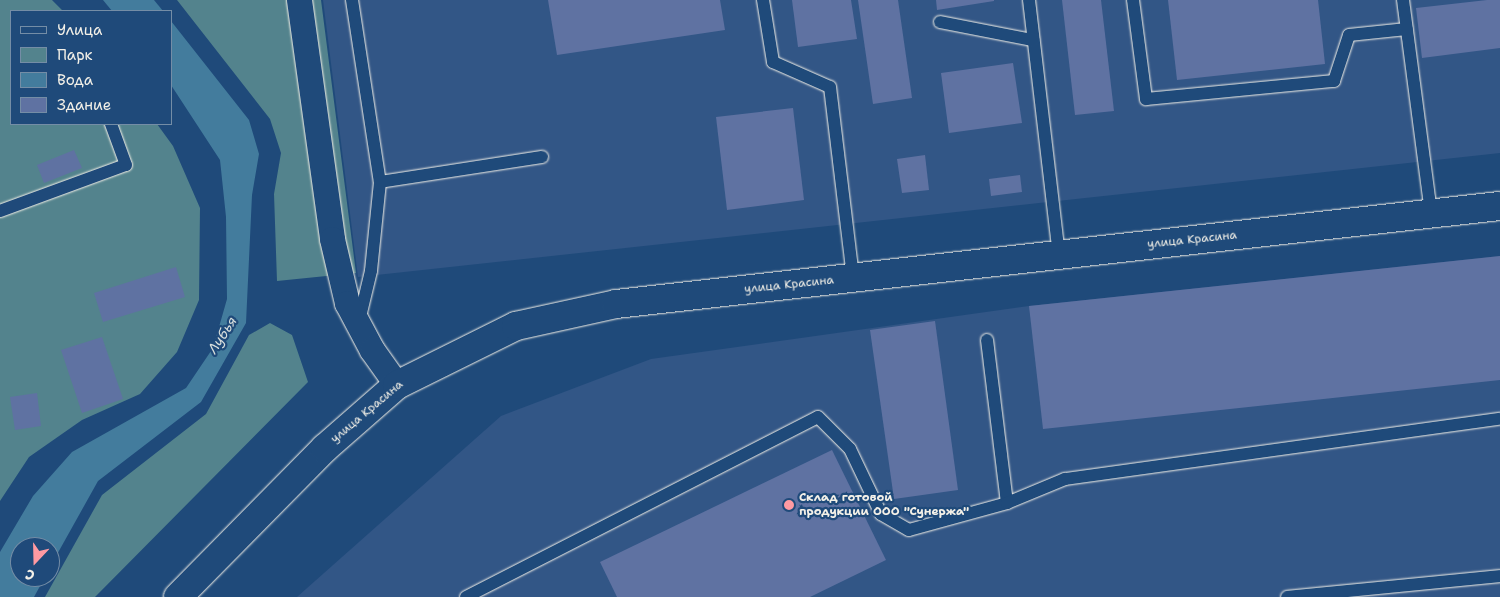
<!DOCTYPE html>
<html>
<head>
<meta charset="utf-8">
<style>
  body { margin:0 }
  #map { position:relative; width:1500px; height:597px; overflow:hidden; background:#1f4a7a; font-family:"Shantell Sans",sans-serif }
  div>[style] { position:absolute }
  .built>* { inset:0; background:#325686 }
  .green>* { inset:0; background:#53838d }
  .water>* { inset:0; background:#437c9d }
  .building>* { inset:0; background:#5f72a2 }
  .roads { filter:drop-shadow(0 0 1px #f4f1e8) drop-shadow(0 0 1px #f4f1e8) }
  .service>* { height:12px; margin:-6px; padding:0 6px; transform-origin:6px; border-radius:6px; background:#1f4a7a }
  .minor>* { height:25px; margin:-12.5px; padding:0 12.5px; transform-origin:12.5px; border-radius:12.5px; background:#1f4a7a }
  .secondary>* { height:28px; margin:-14px; padding:0 14px; transform-origin:14px; border-radius:14px; background:#1f4a7a }
  .dots>* { width:14px; height:14px; translate:-50% -50%; box-sizing:border-box; border:2px solid #1f4a7a; border-radius:50% }
  span { translate:-50% -50%; white-space:nowrap; text-align:center; line-height:1.15; -webkit-text-stroke:4.5px #1f4a7a; paint-order:stroke }
  .street-label { font-size:12px; color:#f4f1e8 }
  .poi-label { font-size:12px; color:#f4f1e8; font-weight:700 }
  .left { translate:0 -50%; text-align:left }
  .water-label { font-size:14px; color:#d9dfdd; font-style:italic }
  .legend { position:absolute; left:10px; top:10px; width:162px; height:115px; box-sizing:border-box; background:#1f4a7a; border:1px solid #748da6; margin:0; padding:6px 9px; list-style:none; font-size:15px; color:#f4f1e8 }
  .legend li { display:flex; align-items:center; gap:10px; height:25px }
  .legend b { width:25px; border:1px solid #748da6 }
  .north { position:absolute; left:10px; top:537px; width:50px; height:50px; box-sizing:border-box; background:#1f4a7a; border:1px solid #748da6; border-radius:50%; rotate:201deg; font-size:14px; font-weight:700; line-height:20px; text-align:center; color:#f4f1e8 }
  .north::after { content:''; display:block; margin:auto; width:18px; height:22px; background:#ff9aa2; clip-path:polygon(50% 0,100% 100%,50% 72%,0 100%) }
</style>
</head>
<body>
<div id="map">
  <div class="built">
    <div style="clip-path:polygon(323px 0,1500px 0,1500px 153px,358px 277px)"></div>
    <div style="clip-path:polygon(1500px 256px,1500px 597px,297px 597px,501px 416px,651px 359px,1029px 306px)"></div>
  </div>
  <div class="green">
    <div style="clip-path:polygon(0 0,52px 0,63px 11px,11px 11px,11px 124px,157px 124px,173px 146px,200px 208px,199px 300px,177px 352px,140px 394px,82px 420px,29px 457px,0 501px)"></div>
    <div style="clip-path:polygon(177px 0,321px 0,356px 273px,277px 281px,274px 194px,281px 153px,270px 119px)"></div>
    <div style="clip-path:polygon(270px 323px,292px 335px,308px 382px,95px 597px,45px 597px,102px 495px,206px 414px,249px 335px)"></div>
  </div>
  <div class="water">
    <div style="clip-path:polygon(103px 0,154px 0,163px 11px,112px 11px)"></div>
    <div style="clip-path:polygon(171px 21px,249px 120px,259px 154px,252px 195px,246px 323px,201px 402px,98px 481px,50px 567px,50px 547px,20px 547px,20px 577px,45px 577px,34px 597px,0 597px,0 552px,33px 496px,72px 452px,186px 388px,213px 348px,227px 299px,226px 217px,220px 160px,171px 85px)"></div>
  </div>
  <div class="building">
    <div style="clip-path:polygon(548px 0,720px 0,725px 30px,557px 55px)"></div>
    <div style="clip-path:polygon(792px 0,851px 0,857px 39px,798px 47px)"></div>
    <div style="clip-path:polygon(858px 0,898px 0,912px 98px,873px 104px)"></div>
    <div style="clip-path:polygon(936px 0,994px 0,994px 1px,937px 10px)"></div>
    <div style="clip-path:polygon(1062px 0,1101px 0,1114px 111px,1075px 115px)"></div>
    <div style="clip-path:polygon(1168px 0,1318px 0,1325px 64px,1177px 80px)"></div>
    <div style="clip-path:polygon(1487px 0,1500px 0,1500px 48px,1422px 58px,1416px 8px)"></div>
    <div style="clip-path:polygon(1013px 63px,1022px 123px,949px 133px,941px 73px)"></div>
    <div style="clip-path:polygon(793px 108px,804px 200px,727px 210px,716px 117px)"></div>
    <div style="clip-path:polygon(74px 150px,82px 168px,44px 183px,37px 165px)"></div>
    <div style="clip-path:polygon(925px 155px,929px 190px,902px 193px,897px 159px)"></div>
    <div style="clip-path:polygon(1020px 175px,1022px 192px,991px 196px,989px 179px)"></div>
    <div style="clip-path:polygon(1500px 256px,1500px 380px,1043px 429px,1029px 306px)"></div>
    <div style="clip-path:polygon(176px 267px,185px 297px,103px 322px,94px 293px)"></div>
    <div style="clip-path:polygon(935px 321px,958px 490px,894px 499px,870px 330px)"></div>
    <div style="clip-path:polygon(102px 337px,123px 399px,82px 413px,61px 350px)"></div>
    <div style="clip-path:polygon(37px 393px,41px 426px,15px 430px,10px 397px)"></div>
    <div style="clip-path:polygon(832px 450px,886px 560px,810px 597px,617px 597px,600px 562px)"></div>
  </div>
  <div class="roads">
    <div class="service">
      <div style="left:352px;top:0;width:184px;rotate:81.3deg"></div>
      <div style="left:380px;top:182px;width:89px;rotate:95.8deg"></div>
      <div style="left:371px;top:271px;width:51px;rotate:103.5deg"></div>
      <div style="left:763px;top:0;width:63px;rotate:80.8deg"></div>
      <div style="left:773px;top:62px;width:62px;rotate:23.7deg"></div>
      <div style="left:830px;top:87px;width:192px;rotate:83.1deg"></div>
      <div style="left:1029px;top:0;width:257px;rotate:83.3deg"></div>
      <div style="left:1133px;top:0;width:100px;rotate:82.5deg"></div>
      <div style="left:1146px;top:99px;width:189px;rotate:-5.5deg"></div>
      <div style="left:1334px;top:81px;width:48px;rotate:-71.9deg"></div>
      <div style="left:1349px;top:35px;width:58px;rotate:-5.9deg"></div>
      <div style="left:1403px;top:0;width:216px;rotate:82.5deg"></div>
      <div style="left:940px;top:22px;width:95px;rotate:11deg"></div>
      <div style="left:380px;top:182px;width:164px;rotate:-8.8deg"></div>
      <div style="left:0;top:211px;width:134px;rotate:-20.1deg"></div>
      <div style="left:126px;top:165px;width:44px;rotate:-110.1deg"></div>
      <div style="left:987px;top:340px;width:164px;rotate:83deg"></div>
      <div style="left:466px;top:597px;width:395px;rotate:-27.1deg"></div>
      <div style="left:818px;top:417px;width:45px;rotate:45deg"></div>
      <div style="left:850px;top:449px;width:72px;rotate:64.5deg"></div>
      <div style="left:881px;top:514px;width:32px;rotate:30deg"></div>
      <div style="left:909px;top:530px;width:102px;rotate:-15.4deg"></div>
      <div style="left:1007px;top:503px;width:63px;rotate:-22.5deg"></div>
      <div style="left:1065px;top:479px;width:439px;rotate:-7.9deg"></div>
      <div style="left:1287px;top:597px;width:214px;rotate:-5.6deg"></div>
    </div>
    <div class="minor">
      <div style="left:299px;top:0;width:241px;rotate:82.1deg"></div>
      <div style="left:332px;top:239px;width:66px;rotate:76.8deg"></div>
      <div style="left:347px;top:303px;width:53px;rotate:62deg"></div>
      <div style="left:372px;top:350px;width:43px;rotate:54.5deg"></div>
    </div>
    <div class="secondary">
      <div style="left:178px;top:597px;width:209px;rotate:-45.4deg"></div>
      <div style="left:325px;top:448px;width:96px;rotate:-41.2deg"></div>
      <div style="left:397px;top:385px;width:133px;rotate:-26.4deg"></div>
      <div style="left:516px;top:326px;width:102px;rotate:-12.4deg"></div>
      <div style="left:616px;top:304px;width:889px;rotate:-6.33deg"></div>
    </div>
  </div>
  <div class="dots">
    <div style="left:789px;top:505px;background:#ff9aa2"></div>
  </div>
  <div class="street-label">
    <span style="left:1192px;top:240px;rotate:-6deg">улица Красина</span>
    <span style="left:789px;top:285px;rotate:-6deg">улица Красина</span>
    <span style="left:367px;top:412px;rotate:-40deg">улица Красина</span>
  </div>
  <div class="poi-label">
    <span class="left" style="left:799px;top:505px">Склад готовой<br>продукции ООО "Сунержа"</span>
  </div>
  <div class="water-label">
    <span style="left:222px;top:335px;rotate:-57deg">Лубья</span>
  </div>
  <ul class="legend">
  <li><b style="height:6px;background:#1f4a7a"></b>Улица</li>
  <li><b style="height:14px;background:#53838d"></b>Парк</li>
  <li><b style="height:14px;background:#437c9d"></b>Вода</li>
  <li><b style="height:14px;background:#5f72a2"></b>Здание</li>
  </ul>
  <div class="north">С</div>
</div>
</body>
</html>
